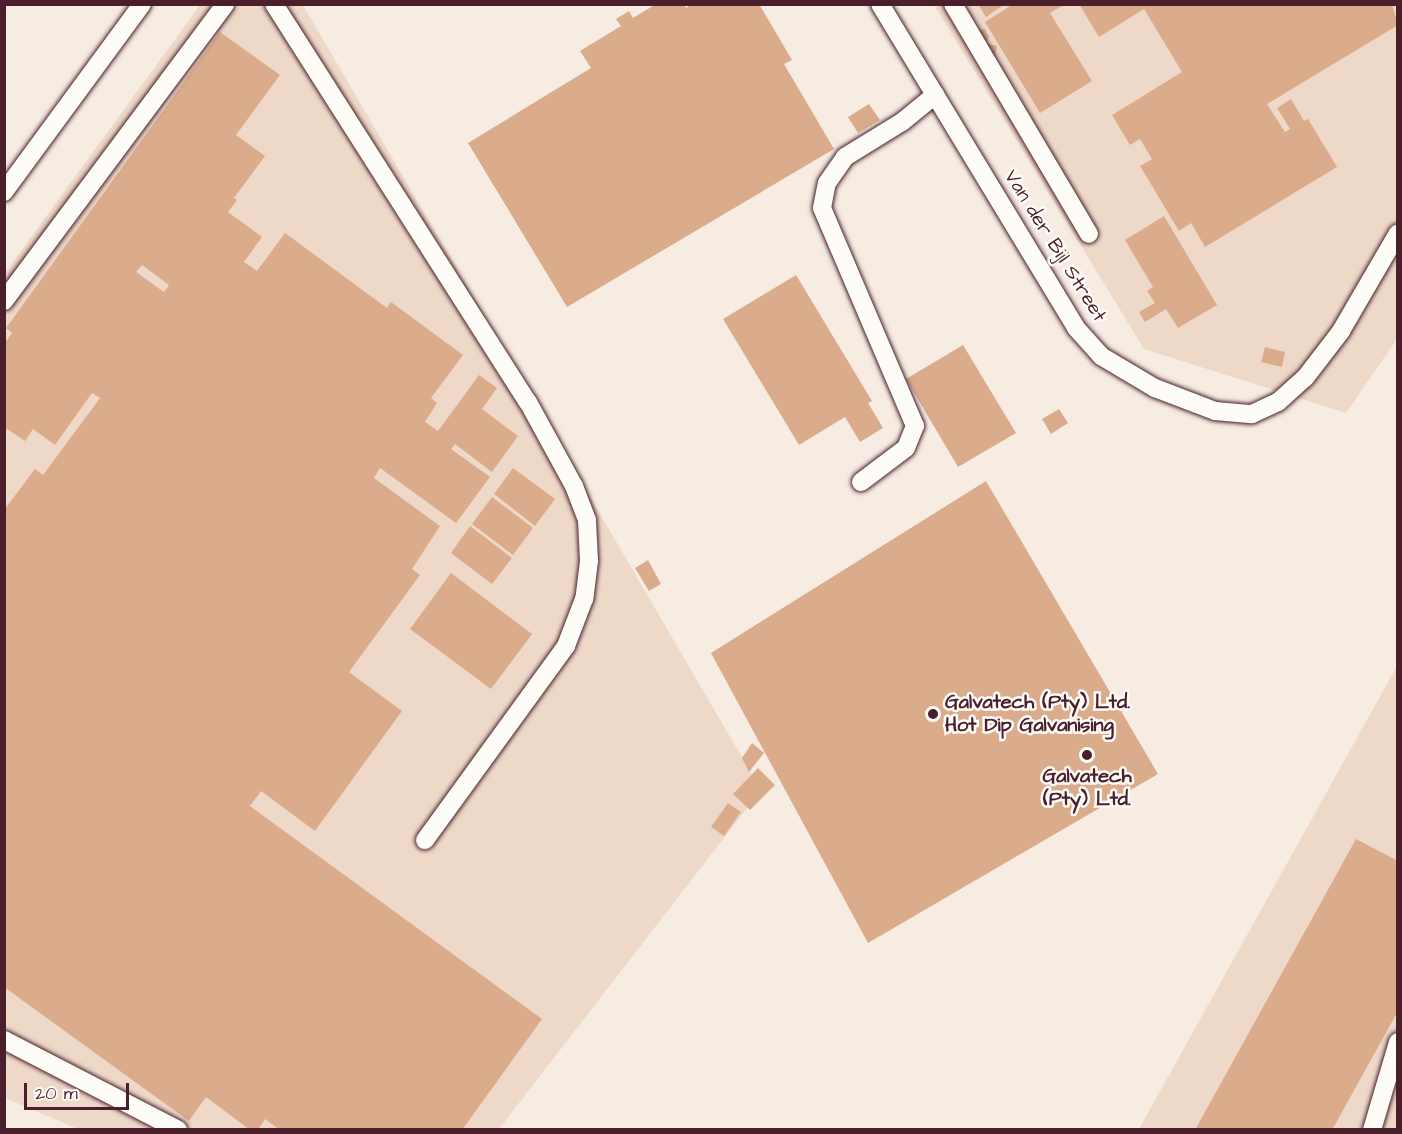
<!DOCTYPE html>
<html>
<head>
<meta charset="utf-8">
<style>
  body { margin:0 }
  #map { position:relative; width:1402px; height:1134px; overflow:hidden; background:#f6ece2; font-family:"Architects Daughter",sans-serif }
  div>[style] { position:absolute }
  .built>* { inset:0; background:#eed9c8 }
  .building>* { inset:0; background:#daac8c }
  .roads { filter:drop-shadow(0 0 2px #4a1f2b) drop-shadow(0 0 2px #4a1f2b) }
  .service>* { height:18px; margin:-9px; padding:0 9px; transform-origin:9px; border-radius:9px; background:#fdfcf7 }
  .dots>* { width:16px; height:16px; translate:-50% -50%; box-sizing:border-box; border:3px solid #fdfcf7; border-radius:50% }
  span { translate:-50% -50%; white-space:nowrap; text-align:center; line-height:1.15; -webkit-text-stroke:5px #fdfcf7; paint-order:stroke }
  .street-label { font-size:20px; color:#4a1f2b }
  .poi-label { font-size:20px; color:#4a1f2b; font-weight:700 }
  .left { translate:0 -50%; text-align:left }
  .frame { position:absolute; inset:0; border:6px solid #4a1f2b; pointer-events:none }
  .scale { position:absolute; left:24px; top:1083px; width:105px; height:27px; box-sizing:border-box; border:3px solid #4a1f2b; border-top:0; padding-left:8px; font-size:18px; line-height:21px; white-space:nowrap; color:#4a1f2b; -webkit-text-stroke:4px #fdfcf7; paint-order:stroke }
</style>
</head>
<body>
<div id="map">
  <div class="built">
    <div style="clip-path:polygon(200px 5px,303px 5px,761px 790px,499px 1129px,78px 1129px,5px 1098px,5px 273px)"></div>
    <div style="clip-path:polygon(934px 5px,1397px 5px,1397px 339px,1346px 413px,1144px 349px)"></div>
    <div style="clip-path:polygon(1397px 666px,1397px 1129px,1139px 1129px)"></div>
  </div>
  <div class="building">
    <div style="clip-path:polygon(656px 4px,684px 4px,686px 8px,692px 4px,759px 4px,792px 60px,784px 64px,834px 149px,567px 307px,468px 143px,591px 68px,580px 51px,621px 26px,616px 19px,629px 11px,633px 18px)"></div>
    <div style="clip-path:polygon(978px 4px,1005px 4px,986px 17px)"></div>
    <div style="clip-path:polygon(1013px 4px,1065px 4px,1050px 13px,1092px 81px,1040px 113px,985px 22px)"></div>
    <div style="clip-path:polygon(1079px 4px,1392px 4px,1398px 25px,1267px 104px,1285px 132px,1290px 129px,1277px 108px,1291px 99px,1304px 121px,1308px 119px,1337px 167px,1205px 247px,1191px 223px,1179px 231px,1140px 166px,1152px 159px,1140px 139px,1130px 145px,1112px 115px,1182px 72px,1144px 9px,1099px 37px)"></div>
    <div style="clip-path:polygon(985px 29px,989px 37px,985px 43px,975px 36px,979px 30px)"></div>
    <div style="clip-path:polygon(evenodd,220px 32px,280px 75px,236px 135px,265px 156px,234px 198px,237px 200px,228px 212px,262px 237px,244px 262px,257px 271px,285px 233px,387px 308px,391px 302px,463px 355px,431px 398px,437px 403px,425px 422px,438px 431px,479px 375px,497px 388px,482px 409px,518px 436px,492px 472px,455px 444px,451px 449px,490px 477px,456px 523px,380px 468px,374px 478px,440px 526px,412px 569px,420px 575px,349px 672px,402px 711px,315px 831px,261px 791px,250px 806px,542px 1019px,462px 1130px,280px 1130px,265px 1119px,258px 1130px,250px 1130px,206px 1097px,189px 1121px,4px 987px,4px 510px,35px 469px,43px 475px,100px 398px,92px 393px,55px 445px,33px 429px,25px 441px,4px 427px,4px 344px,12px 333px,6px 328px,220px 32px,142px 265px,169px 285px,164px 292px,136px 272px,142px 265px)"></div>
    <div style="clip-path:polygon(988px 44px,997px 46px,995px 57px,989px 58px,984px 48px)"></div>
    <div style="clip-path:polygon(869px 104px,880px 120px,858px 133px,848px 117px)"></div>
    <div style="clip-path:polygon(1164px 216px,1217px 305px,1178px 328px,1166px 309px,1145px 322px,1139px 312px,1155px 303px,1147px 291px,1153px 287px,1125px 240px)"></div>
    <div style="clip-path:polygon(796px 275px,872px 401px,868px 403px,883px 428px,860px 442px,845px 417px,799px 445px,723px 319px)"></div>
    <div style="clip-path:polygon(963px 345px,1016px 433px,958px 467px,906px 379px)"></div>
    <div style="clip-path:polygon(1265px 347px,1285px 352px,1282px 367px,1261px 362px)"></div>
    <div style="clip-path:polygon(1059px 409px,1068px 423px,1051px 434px,1042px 419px)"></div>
    <div style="clip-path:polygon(513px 468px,555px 499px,535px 526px,494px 494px)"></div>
    <div style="clip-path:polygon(986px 481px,1158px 774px,868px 943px,711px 653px)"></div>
    <div style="clip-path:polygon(492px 497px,533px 528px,513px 555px,472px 524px)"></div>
    <div style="clip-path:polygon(470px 526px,512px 558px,492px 584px,451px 553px)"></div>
    <div style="clip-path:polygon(648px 560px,661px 584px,649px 591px,635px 568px)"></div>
    <div style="clip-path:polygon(451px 573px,532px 634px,491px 689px,410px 629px)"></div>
    <div style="clip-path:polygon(752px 743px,764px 753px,749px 772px,742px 758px)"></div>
    <div style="clip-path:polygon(758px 768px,775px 785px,750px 810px,733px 794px)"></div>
    <div style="clip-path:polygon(728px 803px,741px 812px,724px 836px,711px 827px)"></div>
    <div style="clip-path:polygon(1356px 839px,1398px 861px,1398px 1011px,1332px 1130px,1195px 1130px)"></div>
  </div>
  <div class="roads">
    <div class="service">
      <div style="left:274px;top:4px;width:472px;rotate:57.5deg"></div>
      <div style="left:528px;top:402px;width:96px;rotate:61.3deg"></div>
      <div style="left:574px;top:486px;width:36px;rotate:69deg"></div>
      <div style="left:587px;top:520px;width:41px;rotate:87.2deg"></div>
      <div style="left:589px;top:561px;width:38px;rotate:97deg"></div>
      <div style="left:584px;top:599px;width:50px;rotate:111deg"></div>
      <div style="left:566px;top:646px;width:240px;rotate:126deg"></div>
      <div style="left:880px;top:4px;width:379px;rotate:58.8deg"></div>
      <div style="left:1076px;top:328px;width:38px;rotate:48deg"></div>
      <div style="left:1101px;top:356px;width:63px;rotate:30.7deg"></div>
      <div style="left:1155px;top:388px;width:64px;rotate:21deg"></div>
      <div style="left:1215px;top:411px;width:37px;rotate:5deg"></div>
      <div style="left:1252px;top:414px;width:29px;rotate:-25deg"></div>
      <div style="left:1278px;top:402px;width:36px;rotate:-42deg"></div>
      <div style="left:1305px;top:378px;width:59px;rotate:-52.5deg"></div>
      <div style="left:1341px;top:331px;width:113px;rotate:-59.8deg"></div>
      <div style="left:953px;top:4px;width:267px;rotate:59.4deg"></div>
      <div style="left:4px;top:192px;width:233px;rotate:-53.7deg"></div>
      <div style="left:4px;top:301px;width:370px;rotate:-53.3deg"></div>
      <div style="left:861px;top:482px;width:56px;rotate:-37.1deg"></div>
      <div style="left:906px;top:448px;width:24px;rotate:-68deg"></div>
      <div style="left:915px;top:426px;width:237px;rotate:-113.1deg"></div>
      <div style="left:822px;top:208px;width:25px;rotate:-79deg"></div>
      <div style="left:827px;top:183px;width:32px;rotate:-55deg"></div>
      <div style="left:845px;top:157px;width:67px;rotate:-31.6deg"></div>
      <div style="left:902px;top:122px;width:43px;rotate:-39.3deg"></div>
      <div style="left:4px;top:1040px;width:196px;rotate:27.3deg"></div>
      <div style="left:1372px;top:1130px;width:92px;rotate:-73.5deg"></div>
    </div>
  </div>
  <div class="dots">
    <div style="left:933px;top:714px;background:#4a1f2b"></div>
    <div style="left:1087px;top:755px;background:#4a1f2b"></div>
  </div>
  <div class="street-label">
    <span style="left:1055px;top:246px;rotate:58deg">Van der Bijl Street</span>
  </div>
  <div class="poi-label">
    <span class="left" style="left:945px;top:714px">Galvatech (Pty) Ltd.<br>Hot Dip Galvanising</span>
    <span style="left:1087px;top:788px">Galvatech<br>(Pty) Ltd.</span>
  </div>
  <div class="frame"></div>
  <div class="scale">20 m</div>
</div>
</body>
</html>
